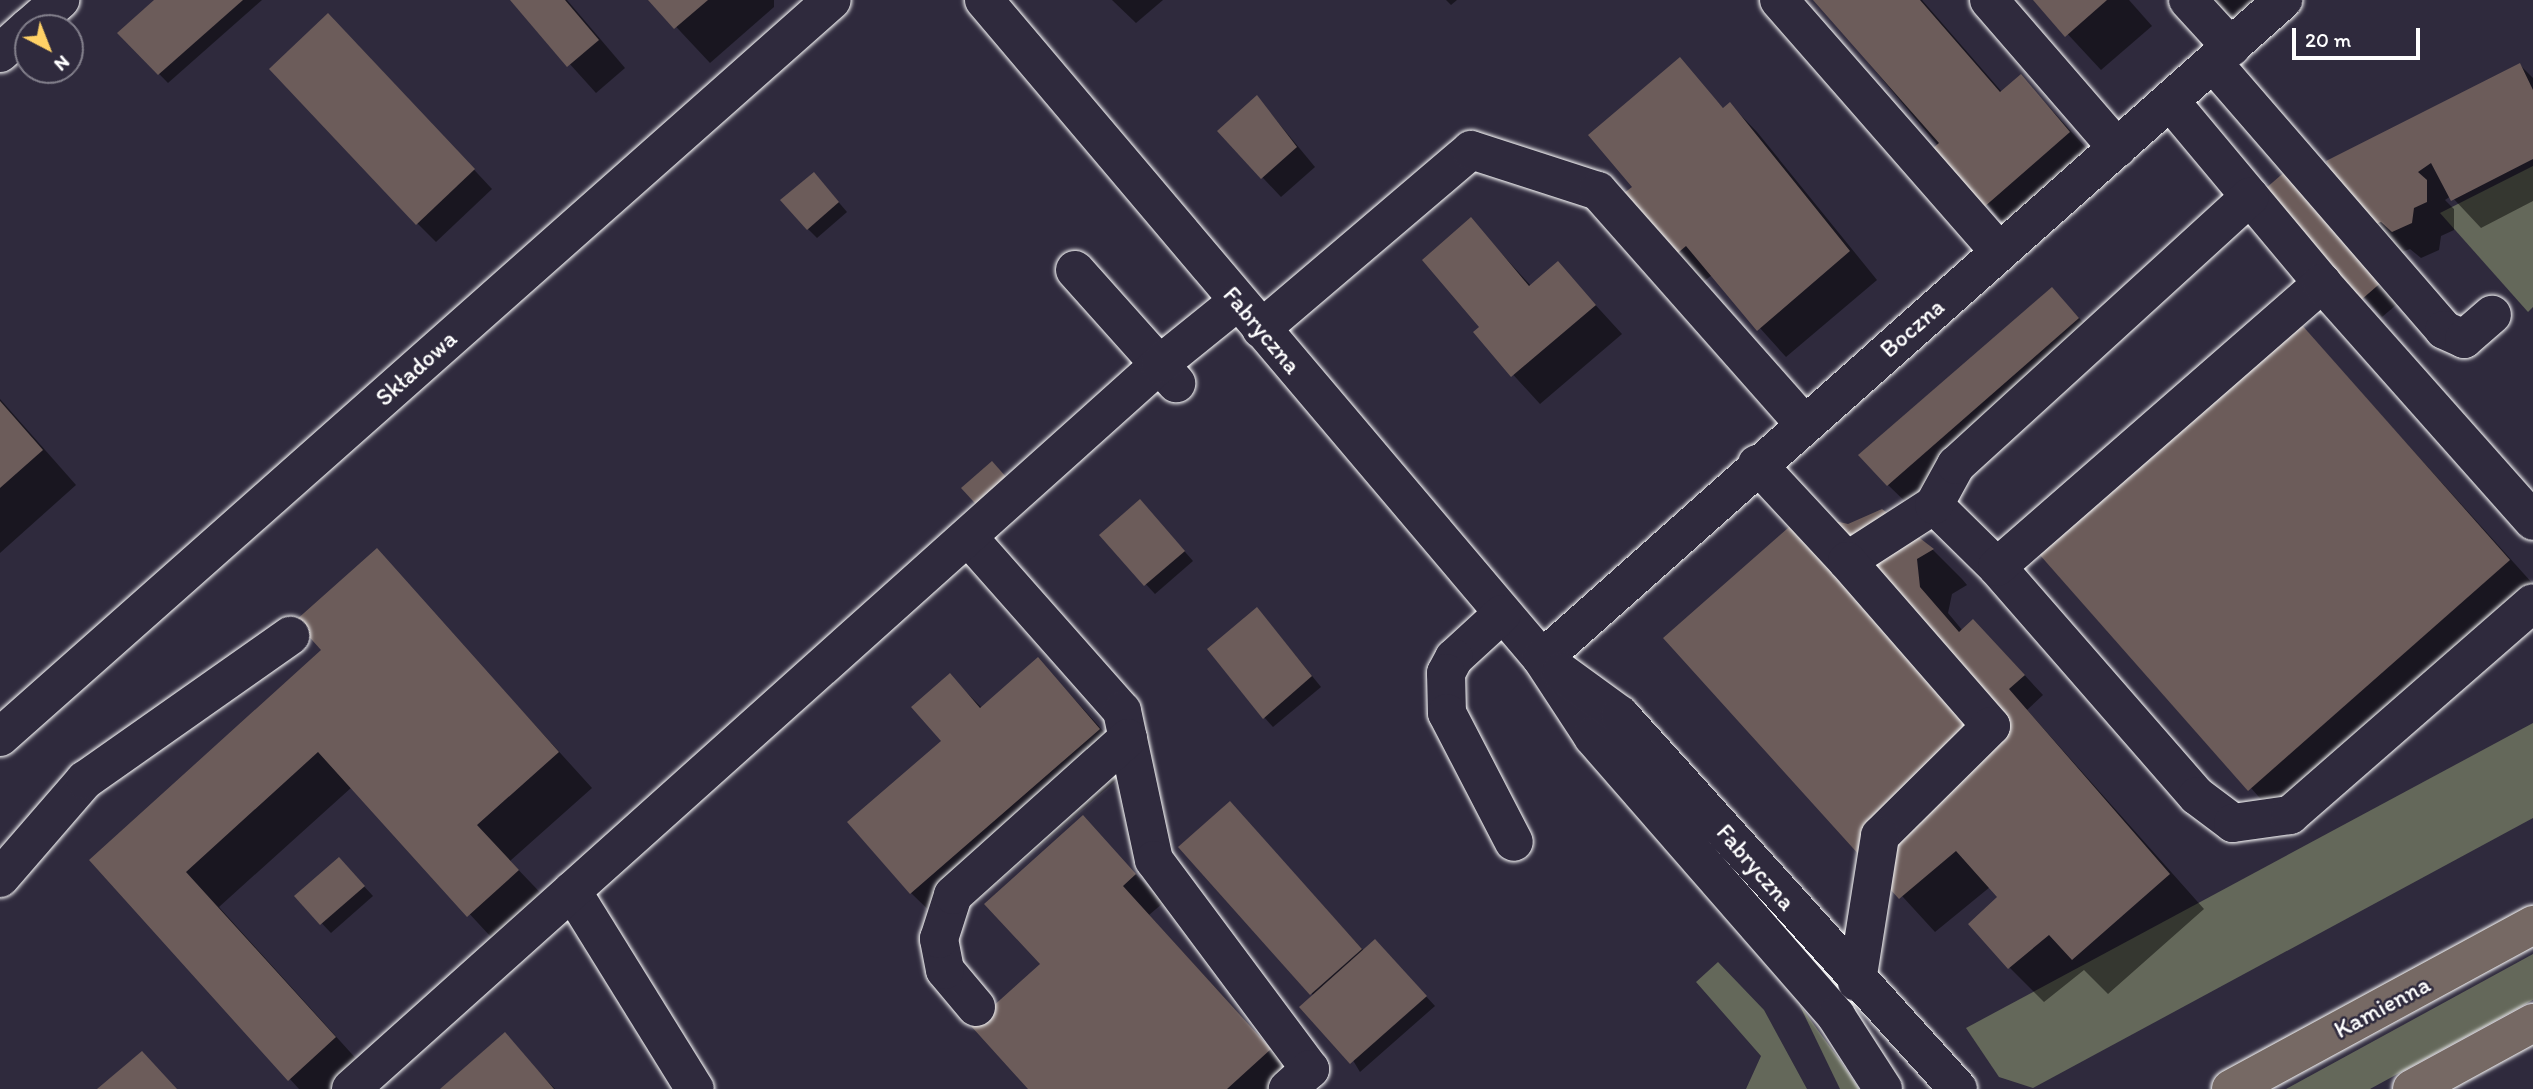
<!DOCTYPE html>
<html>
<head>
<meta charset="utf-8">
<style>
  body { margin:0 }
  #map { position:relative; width:2533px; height:1089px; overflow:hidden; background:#2f2a3d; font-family:Itim,sans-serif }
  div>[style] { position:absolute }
  .green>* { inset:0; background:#64685a }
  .shadow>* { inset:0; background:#0007 }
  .building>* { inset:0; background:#6c5c5a }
  .roads { filter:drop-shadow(0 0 2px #fff) drop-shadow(0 0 2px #fff) }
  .minor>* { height:38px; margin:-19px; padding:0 19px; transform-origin:19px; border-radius:19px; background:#2f2a3d }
  .major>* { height:38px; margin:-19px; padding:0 19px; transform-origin:19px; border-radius:19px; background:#766964 }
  span { translate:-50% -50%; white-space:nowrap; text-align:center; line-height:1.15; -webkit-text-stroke:5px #2f2a3d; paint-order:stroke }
  .street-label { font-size:24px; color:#fff }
  .north { position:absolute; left:14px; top:14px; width:70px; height:70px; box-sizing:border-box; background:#2f2a3d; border:2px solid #827f8b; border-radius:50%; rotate:138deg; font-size:19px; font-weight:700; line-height:28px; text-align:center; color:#fff }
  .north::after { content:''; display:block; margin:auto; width:24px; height:32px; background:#ffd166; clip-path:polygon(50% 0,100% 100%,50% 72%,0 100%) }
  .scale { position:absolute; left:2292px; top:28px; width:128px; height:32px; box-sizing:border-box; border:4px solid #fff; border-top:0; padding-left:9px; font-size:21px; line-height:24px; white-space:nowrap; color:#fff; -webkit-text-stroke:5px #2f2a3d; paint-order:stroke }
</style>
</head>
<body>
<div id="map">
  <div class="green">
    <div style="clip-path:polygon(2533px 166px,2533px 307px,2528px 312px,2440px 213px)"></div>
    <div style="clip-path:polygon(2533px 723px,2533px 818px,2033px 1088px,1999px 1077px,1966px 1028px)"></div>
    <div style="clip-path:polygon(2533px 954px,2533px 1000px,2370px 1089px,2286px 1089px)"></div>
    <div style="clip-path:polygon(1718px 962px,1764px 1010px,1807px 1089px,1746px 1089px,1761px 1056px,1696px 982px)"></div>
    <div style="clip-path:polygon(1799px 1004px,1839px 1059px,1859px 1089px,1840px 1089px)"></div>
  </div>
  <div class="shadow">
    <div style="clip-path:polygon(157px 0,262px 0,168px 83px,119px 33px)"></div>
    <div style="clip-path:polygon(512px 0,567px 0,625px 68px,596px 93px)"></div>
    <div style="clip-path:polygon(651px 0,774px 0,774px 7px,710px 63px)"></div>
    <div style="clip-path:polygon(1112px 0,1163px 0,1136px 23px)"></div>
    <div style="clip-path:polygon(1446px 0,1457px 0,1451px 5px)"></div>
    <div style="clip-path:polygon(1816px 0,1922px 0,2002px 92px,2021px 76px,2097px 160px,2012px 234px)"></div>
    <div style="clip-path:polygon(2036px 0,2129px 0,2152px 26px,2101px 70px)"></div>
    <div style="clip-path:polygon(2214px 0,2267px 0,2239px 25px)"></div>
    <div style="clip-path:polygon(356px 43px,492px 189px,436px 242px,417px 223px)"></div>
    <div style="clip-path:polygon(1679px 60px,1724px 109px,1730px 104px,1757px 132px,1877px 280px,1786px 357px,1712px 275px,1702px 283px,1674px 256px,1634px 187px)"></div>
    <div style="clip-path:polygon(2520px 65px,2533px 78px,2533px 201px,2481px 228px,2451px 196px,2445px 200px,2454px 209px,2454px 230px,2441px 236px,2439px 250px,2421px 258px,2410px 249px,2396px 254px,2353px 218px)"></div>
    <div style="clip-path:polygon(1257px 97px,1315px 167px,1281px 197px,1219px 131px)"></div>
    <div style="clip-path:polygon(823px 184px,847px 212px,817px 238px,808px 229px)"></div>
    <div style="clip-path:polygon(2267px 190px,2402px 300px,2382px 317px)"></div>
    <div style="clip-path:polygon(1471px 220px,1531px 286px,1558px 264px,1622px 334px,1540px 404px,1475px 333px,1482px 327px)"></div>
    <div style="clip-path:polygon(2052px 289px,2106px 347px,1916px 512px,1888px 485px)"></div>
    <div style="clip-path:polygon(2301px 326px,2533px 584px,2284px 825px,2042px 554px)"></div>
    <div style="clip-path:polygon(0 399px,76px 485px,0 553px)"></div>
    <div style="clip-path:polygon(1149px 511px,1193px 561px,1155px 594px,1101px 536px)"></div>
    <div style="clip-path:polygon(1833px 523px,1926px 543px,1962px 579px,1967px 585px,1952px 594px,1948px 613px,1963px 631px,1992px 640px,2043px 695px,2027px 710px,2204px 909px,2108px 994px,2084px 970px,2044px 1002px,2009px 967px,1999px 897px,1990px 887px,1935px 932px,1666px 638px)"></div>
    <div style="clip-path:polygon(377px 551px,592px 788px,510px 861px,553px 906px,503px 950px,352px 787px,219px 907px,369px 1073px,351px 1089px,299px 1089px,91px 860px,324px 650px)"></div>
    <div style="clip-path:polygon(1266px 619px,1321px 687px,1273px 727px,1264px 717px)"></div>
    <div style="clip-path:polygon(1038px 659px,1134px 765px,946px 927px,911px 893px,943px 741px,950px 676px,982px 708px)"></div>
    <div style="clip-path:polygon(1230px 804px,1364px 951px,1384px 951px,1435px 1006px,1360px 1072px,1314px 996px,1181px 847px)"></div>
    <div style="clip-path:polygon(1082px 817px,1163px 903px,1149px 915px,1297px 1078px,1285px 1089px,1030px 1089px,1042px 964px)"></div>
    <div style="clip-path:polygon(348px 869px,373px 896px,331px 933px,296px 896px)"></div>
    <div style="clip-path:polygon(504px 1035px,555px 1089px,442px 1089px)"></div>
  </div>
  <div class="building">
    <div style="clip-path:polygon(154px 0,243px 0,158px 75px,117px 33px)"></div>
    <div style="clip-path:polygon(510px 0,565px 0,599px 40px,567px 67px)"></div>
    <div style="clip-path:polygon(648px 0,708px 0,674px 29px)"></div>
    <div style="clip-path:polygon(1813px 0,1920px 0,2000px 92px,2021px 74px,2070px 132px,1983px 208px,1932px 149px,1939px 143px)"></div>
    <div style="clip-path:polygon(2033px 0,2107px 0,2065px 37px)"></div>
    <div style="clip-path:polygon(328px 13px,475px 169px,416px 225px,269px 69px)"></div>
    <div style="clip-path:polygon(1680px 57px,1723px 108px,1730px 102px,1850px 251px,1757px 331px,1686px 246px,1673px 257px,1620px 196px,1632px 187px,1588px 135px)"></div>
    <div style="clip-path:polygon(2520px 63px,2533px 90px,2533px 159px,2451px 201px,2431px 163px,2418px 172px,2427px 180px,2427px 202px,2414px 208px,2412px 223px,2392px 232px,2381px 222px,2367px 227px,2347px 205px,2326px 161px)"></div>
    <div style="clip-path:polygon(1257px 95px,1297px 147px,1261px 179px,1217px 131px)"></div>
    <div style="clip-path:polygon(2288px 169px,2384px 280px,2361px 300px,2265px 189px)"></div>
    <div style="clip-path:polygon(814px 172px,839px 202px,807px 230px,780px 200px)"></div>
    <div style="clip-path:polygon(1471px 217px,1529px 286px,1558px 261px,1596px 305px,1511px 377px,1473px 332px,1479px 327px,1422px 260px)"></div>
    <div style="clip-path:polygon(2052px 287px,2079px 318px,1887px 486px,1858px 455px)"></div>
    <div style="clip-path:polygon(2301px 324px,2510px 560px,2248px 791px,2039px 554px)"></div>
    <div style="clip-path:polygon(0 401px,43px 450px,0 488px)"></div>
    <div style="clip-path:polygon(992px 461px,1014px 486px,984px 513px,961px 488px)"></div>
    <div style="clip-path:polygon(1140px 499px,1185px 551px,1144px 586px,1099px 535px)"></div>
    <div style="clip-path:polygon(1882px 509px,1934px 549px,1917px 559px,1920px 587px,1959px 632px,1973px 619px,2025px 675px,2009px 689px,2170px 874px,2072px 960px,2049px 935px,2008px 969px,1968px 924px,1997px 897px,1956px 851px,1899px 899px,1663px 638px,1804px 514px,1848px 524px)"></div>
    <div style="clip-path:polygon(377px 548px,559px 752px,477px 825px,519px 870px,467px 917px,318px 752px,186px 872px,336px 1037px,288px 1081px,89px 860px,321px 650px,295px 621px)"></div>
    <div style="clip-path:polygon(1257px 607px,1312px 676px,1263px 719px,1207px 649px)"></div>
    <div style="clip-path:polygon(1038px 657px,1100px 729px,910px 894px,847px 822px,941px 741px,911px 707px,950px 673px,980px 708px)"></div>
    <div style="clip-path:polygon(1230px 801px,1362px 949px,1310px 995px,1178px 847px)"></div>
    <div style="clip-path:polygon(1083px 815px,1136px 874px,1123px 886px,1271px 1049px,1227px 1089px,1028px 1089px,971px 1026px,1040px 964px,984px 904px)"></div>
    <div style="clip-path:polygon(339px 857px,365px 886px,320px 925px,294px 896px)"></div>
    <div style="clip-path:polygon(1375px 939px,1427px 996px,1350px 1064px,1299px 1007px)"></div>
    <div style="clip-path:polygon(505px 1032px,554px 1089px,440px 1089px)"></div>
    <div style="clip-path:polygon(142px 1051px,177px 1089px,97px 1089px)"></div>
  </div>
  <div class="roads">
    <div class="minor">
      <div style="left:984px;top:0;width:864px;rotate:49.74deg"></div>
      <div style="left:1542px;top:659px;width:93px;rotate:56.8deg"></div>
      <div style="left:1593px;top:737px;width:370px;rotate:48.9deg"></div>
      <div style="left:1836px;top:1016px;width:87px;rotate:57.2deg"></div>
      <div style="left:1779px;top:0;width:334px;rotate:48.8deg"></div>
      <div style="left:1989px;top:0;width:196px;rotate:49.1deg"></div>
      <div style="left:2188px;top:0;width:64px;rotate:47.5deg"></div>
      <div style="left:28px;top:28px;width:43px;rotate:-41.2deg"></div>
      <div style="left:0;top:53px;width:38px;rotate:-42deg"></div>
      <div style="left:2213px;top:63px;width:353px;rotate:49.1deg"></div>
      <div style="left:2444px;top:330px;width:22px;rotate:24deg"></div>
      <div style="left:2464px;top:339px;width:37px;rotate:-41deg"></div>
      <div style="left:2170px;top:101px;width:237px;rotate:50.1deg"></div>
      <div style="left:1075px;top:270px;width:152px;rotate:48.2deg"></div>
      <div style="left:1261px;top:329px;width:276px;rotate:-40.4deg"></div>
      <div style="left:1471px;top:150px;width:133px;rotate:17.9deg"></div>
      <div style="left:1598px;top:191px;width:310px;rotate:48.5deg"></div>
      <div style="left:1757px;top:464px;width:132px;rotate:47.1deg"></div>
      <div style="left:1847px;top:561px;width:103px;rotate:-32.8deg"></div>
      <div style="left:1934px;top:505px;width:88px;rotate:44.5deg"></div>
      <div style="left:1997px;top:567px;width:304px;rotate:48.9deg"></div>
      <div style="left:2197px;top:796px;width:45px;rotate:36.9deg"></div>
      <div style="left:2233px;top:823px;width:58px;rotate:-8deg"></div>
      <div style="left:2290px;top:815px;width:322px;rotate:-41.1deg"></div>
      <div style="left:1934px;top:505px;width:46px;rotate:-61.2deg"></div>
      <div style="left:1956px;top:465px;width:398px;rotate:-42.4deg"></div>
      <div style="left:968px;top:537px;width:232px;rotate:48.5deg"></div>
      <div style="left:1122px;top:711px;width:152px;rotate:77.9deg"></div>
      <div style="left:1154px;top:860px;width:261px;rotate:53.3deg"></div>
      <div style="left:1310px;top:1069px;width:30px;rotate:138deg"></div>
      <div style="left:1847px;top:561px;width:219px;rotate:48.9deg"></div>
      <div style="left:1991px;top:726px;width:156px;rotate:135.3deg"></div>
      <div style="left:1880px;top:836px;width:148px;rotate:99deg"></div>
      <div style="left:1997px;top:567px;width:432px;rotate:-41.1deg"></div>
      <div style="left:2322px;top:283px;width:318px;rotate:48.4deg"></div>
      <div style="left:1502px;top:614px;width:65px;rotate:137.5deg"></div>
      <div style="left:1454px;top:658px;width:17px;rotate:118deg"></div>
      <div style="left:1446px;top:673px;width:40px;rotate:88.6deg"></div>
      <div style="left:1447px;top:713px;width:145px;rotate:62.6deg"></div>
      <div style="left:1542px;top:659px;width:992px;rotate:-41.65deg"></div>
      <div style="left:1561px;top:672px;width:73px;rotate:36.1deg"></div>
      <div style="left:1620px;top:715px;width:504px;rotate:47.89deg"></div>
      <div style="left:0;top:737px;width:1111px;rotate:-41.54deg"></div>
      <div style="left:0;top:878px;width:130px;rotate:-49.1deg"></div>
      <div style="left:85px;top:780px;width:251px;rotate:-35.1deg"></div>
      <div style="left:572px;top:891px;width:233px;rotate:58.2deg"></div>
      <div style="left:976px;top:1007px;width:48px;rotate:-130deg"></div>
      <div style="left:945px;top:970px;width:32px;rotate:-101deg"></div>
      <div style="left:939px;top:939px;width:46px;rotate:-72.3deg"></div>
      <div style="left:953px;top:895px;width:235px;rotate:-41.9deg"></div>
      <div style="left:351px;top:1089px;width:1086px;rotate:-41.87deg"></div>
      <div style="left:1160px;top:364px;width:100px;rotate:-38.9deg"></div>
    </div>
    <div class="major">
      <div style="left:2231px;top:1089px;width:344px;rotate:-28.5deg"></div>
      <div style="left:2412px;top:1089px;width:138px;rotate:-28.6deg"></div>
    </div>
  </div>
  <div class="street-label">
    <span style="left:1912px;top:328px;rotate:-41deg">Boczna</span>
    <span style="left:1262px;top:330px;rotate:50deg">Fabryczna</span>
    <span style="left:416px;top:368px;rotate:-42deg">Składowa</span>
    <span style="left:1756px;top:867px;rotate:49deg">Fabryczna</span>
    <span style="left:2382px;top:1007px;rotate:-28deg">Kamienna</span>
  </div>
  <div class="north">N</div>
  <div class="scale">20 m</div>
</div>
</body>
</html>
